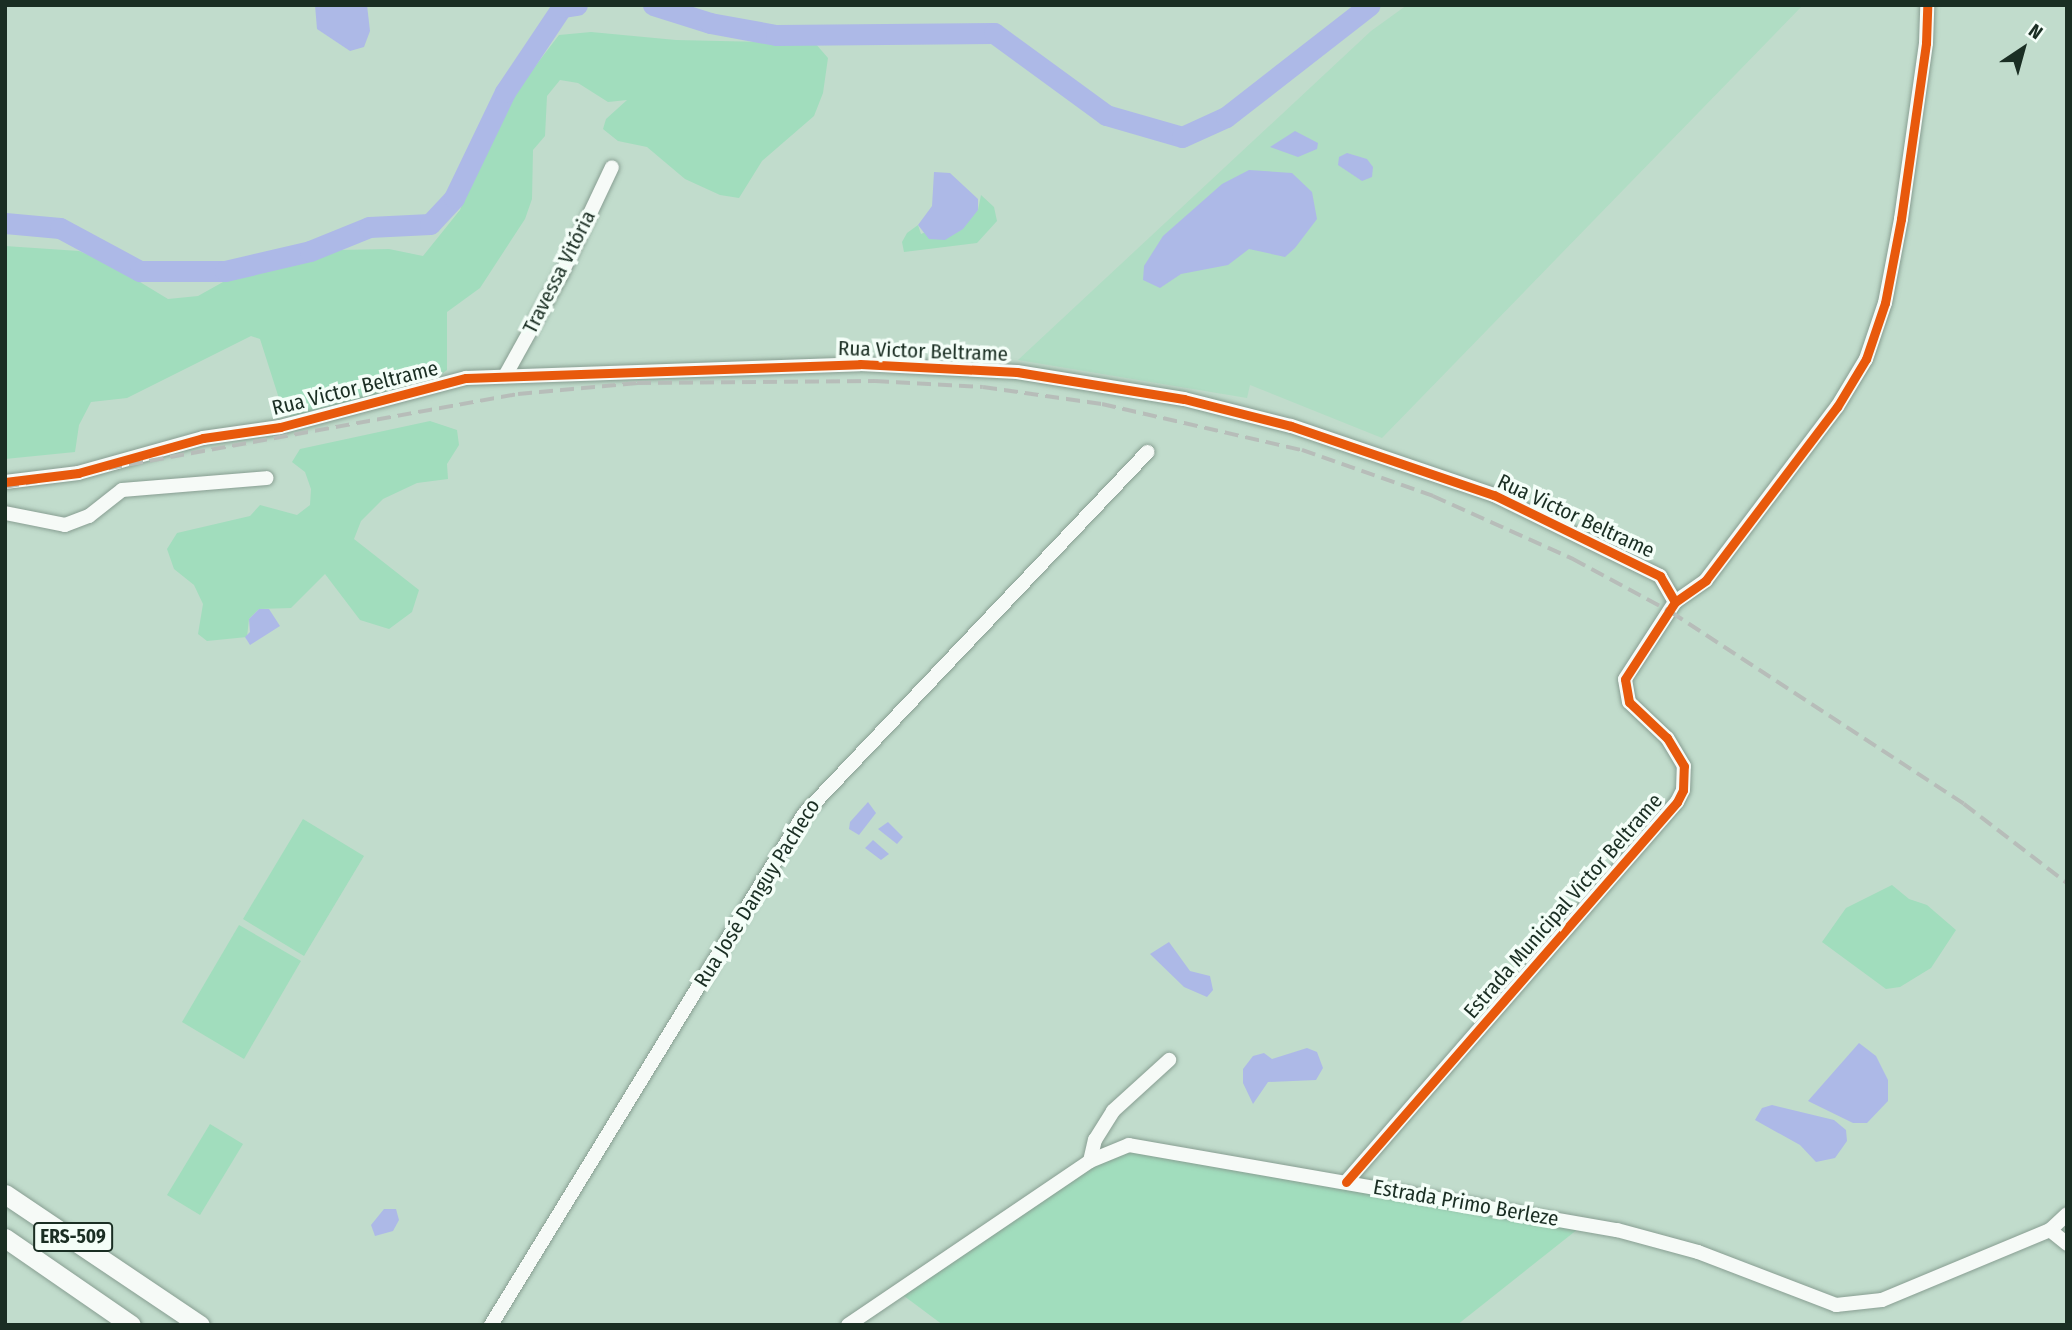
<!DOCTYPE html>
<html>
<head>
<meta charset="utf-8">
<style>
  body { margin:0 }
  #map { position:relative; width:2072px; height:1330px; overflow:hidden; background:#c1dccc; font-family:"Fira Sans Condensed",sans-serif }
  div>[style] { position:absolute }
  .built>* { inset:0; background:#b0ddc4 }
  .green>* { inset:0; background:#a1ddbd }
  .water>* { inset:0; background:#adb9e7 }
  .river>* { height:21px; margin:-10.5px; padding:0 10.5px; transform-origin:10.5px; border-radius:10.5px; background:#adb9e7 }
  .roads { filter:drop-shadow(0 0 2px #889e92) drop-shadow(0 0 2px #889e92) }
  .minor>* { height:14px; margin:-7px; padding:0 7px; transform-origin:7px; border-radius:7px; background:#f6faf7 }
  .highway>* { height:19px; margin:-9.5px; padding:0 9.5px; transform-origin:9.5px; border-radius:9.5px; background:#f6faf7 }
  .rail>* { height:3.5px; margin-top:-1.75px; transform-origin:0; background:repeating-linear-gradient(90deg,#b7bdb9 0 14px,transparent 0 21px) }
  .cycleway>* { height:9px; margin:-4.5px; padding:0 4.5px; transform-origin:4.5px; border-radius:4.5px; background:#e8590c }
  span { translate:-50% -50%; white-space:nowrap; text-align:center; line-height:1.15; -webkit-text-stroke:7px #f4fef8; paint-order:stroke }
  .shield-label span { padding:2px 5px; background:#f4fef8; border:2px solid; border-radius:5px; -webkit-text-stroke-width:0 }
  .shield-label { font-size:19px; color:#1a2e23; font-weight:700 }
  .street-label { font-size:21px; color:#1a2e23 }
  .frame { position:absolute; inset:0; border:7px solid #1a2e23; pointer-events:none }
  .north { position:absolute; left:1988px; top:14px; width:70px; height:70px; -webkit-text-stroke:5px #f4fef8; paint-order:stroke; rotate:36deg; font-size:19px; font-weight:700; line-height:28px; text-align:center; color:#1a2e23 }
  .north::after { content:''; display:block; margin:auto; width:24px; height:32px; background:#1a2e23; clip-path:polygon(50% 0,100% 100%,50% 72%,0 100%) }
</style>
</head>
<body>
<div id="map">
  <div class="built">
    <div style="clip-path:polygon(1407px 5px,1803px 5px,1382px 438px,1250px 385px,1247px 398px,1018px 360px,1371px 31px)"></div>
  </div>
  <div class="green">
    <div style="clip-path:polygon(591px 32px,676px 40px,815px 43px,828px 58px,823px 93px,814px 116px,762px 161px,739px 198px,720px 195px,685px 179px,647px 147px,618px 141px,603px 129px,606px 119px,627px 100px,608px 102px,578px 83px,560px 80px,547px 96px,545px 136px,533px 150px,532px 199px,525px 219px,480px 288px,447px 312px,447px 370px,435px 379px,291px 417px,283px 411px,260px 339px,251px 336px,127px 398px,91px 402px,79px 425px,75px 452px,5px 459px,5px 246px,79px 251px,107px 262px,168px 299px,198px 296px,232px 277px,339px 250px,389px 249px,423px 256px,460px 210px,507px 103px,559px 35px)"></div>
    <div style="clip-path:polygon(981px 195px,994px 207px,997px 221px,977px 243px,904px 252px,902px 242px,907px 233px,918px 225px,921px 234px,978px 210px)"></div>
    <div style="clip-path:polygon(430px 421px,457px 430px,459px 445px,447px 464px,448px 479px,417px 483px,383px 499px,361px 521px,354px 539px,419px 590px,412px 612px,389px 629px,360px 620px,325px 574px,291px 608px,259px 609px,249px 619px,247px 637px,207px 641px,198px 634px,203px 604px,194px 585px,174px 569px,167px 549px,177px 533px,250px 516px,260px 505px,297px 515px,310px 505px,311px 489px,305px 472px,292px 462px,300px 449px)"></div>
    <div style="clip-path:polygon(303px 819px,364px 856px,304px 956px,243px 919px)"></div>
    <div style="clip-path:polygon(1892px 885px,1909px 899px,1927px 905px,1956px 930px,1931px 968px,1900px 987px,1886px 989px,1822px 942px,1846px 908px)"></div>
    <div style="clip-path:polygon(239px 925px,301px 961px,244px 1059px,182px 1022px)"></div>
    <div style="clip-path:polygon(210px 1124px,243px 1144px,200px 1215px,167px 1195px)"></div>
    <div style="clip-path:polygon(1127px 1151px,1578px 1229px,1457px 1325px,943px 1325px,900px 1293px,1103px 1159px)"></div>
  </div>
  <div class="water">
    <div style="clip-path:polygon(315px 5px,367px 5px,370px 31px,364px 47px,350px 51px,317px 29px)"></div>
    <div style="clip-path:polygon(1295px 131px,1318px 143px,1317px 149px,1298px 157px,1270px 147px)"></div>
    <div style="clip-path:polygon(1347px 153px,1367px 159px,1373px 167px,1372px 177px,1362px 181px,1338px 165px,1339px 157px)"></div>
    <div style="clip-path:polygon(1249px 170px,1292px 173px,1312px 192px,1317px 219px,1295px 248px,1285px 257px,1249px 249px,1228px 265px,1181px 274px,1160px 288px,1143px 280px,1144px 266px,1163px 236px,1222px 184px)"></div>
    <div style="clip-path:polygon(934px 172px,950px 173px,978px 199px,978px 210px,963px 229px,945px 240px,929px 239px,918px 225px,932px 206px)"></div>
    <div style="clip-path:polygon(259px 609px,269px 609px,280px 626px,250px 645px,245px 637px,250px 632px,249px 619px)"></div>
    <div style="clip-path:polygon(868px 802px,876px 813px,859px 835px,849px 829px,850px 822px)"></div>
    <div style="clip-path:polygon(888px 822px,903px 837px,897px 844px,878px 829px)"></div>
    <div style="clip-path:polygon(873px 840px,889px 854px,881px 860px,865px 848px)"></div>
    <div style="clip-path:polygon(1169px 942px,1190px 971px,1210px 976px,1213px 990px,1207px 997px,1184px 987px,1150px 954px)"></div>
    <div style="clip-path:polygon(1859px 1043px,1876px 1056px,1888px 1080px,1888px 1101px,1867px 1123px,1853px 1123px,1808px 1101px)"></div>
    <div style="clip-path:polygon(1307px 1048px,1317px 1052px,1323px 1068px,1316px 1080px,1268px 1082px,1253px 1104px,1243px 1083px,1243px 1069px,1253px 1056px,1264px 1053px,1272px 1059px)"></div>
    <div style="clip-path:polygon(1772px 1105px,1834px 1120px,1846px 1130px,1847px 1141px,1835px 1158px,1816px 1162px,1800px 1145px,1755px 1120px,1762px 1108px)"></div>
    <div style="clip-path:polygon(384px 1209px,396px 1209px,399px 1220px,393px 1231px,375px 1236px,371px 1225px)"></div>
  </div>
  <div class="river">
    <div style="left:653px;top:5px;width:60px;rotate:17.5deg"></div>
    <div style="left:710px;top:23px;width:67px;rotate:10.3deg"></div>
    <div style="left:776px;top:35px;width:218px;rotate:-0.5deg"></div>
    <div style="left:994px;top:33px;width:139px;rotate:36.2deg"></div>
    <div style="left:1106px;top:115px;width:79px;rotate:16.1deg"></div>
    <div style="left:1182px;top:137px;width:48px;rotate:-24.4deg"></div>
    <div style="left:1226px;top:117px;width:182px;rotate:-37.9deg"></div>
    <div style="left:5px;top:223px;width:55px;rotate:5.2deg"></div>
    <div style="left:60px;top:228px;width:91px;rotate:28.3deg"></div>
    <div style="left:140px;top:271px;width:85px"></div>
    <div style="left:225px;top:271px;width:87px;rotate:-13.2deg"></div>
    <div style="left:310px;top:251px;width:64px;rotate:-22.1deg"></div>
    <div style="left:369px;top:227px;width:61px;rotate:-2.8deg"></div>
    <div style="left:430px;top:224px;width:35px;rotate:-47deg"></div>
    <div style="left:454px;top:198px;width:118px;rotate:-64.3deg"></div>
    <div style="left:505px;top:92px;width:102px;rotate:-56.2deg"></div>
    <div style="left:562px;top:7px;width:15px;rotate:-8deg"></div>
  </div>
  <div class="roads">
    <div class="minor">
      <div style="left:505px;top:376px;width:115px;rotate:-61deg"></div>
      <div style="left:561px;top:275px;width:119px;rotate:-64.7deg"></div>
      <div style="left:5px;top:482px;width:74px;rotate:-7deg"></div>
      <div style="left:78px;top:473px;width:130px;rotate:-15.6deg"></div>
      <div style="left:203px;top:438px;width:78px;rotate:-8.1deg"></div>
      <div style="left:280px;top:427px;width:192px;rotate:-14.8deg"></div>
      <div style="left:466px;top:378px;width:394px;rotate:-2deg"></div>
      <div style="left:860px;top:364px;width:157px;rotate:2.9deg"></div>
      <div style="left:1017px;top:372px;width:169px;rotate:9.2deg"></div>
      <div style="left:1184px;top:399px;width:110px;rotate:14.2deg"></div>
      <div style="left:1291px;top:426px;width:214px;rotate:18.8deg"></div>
      <div style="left:1494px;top:495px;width:185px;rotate:26deg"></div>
      <div style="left:1660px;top:576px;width:30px;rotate:60deg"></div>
      <div style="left:5px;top:513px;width:61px;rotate:11.3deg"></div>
      <div style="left:65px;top:525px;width:26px;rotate:-21deg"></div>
      <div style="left:89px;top:516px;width:42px;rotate:-38.2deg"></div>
      <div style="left:122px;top:490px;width:145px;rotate:-4.7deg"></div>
      <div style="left:1090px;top:1161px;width:22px;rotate:-77deg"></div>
      <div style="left:1095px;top:1140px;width:34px;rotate:-58deg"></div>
      <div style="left:1113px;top:1111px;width:76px;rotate:-42.3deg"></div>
      <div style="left:1346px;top:1182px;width:504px;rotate:-48.94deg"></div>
      <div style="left:1677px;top:802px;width:13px;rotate:-63deg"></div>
      <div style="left:1683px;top:790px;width:24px;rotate:-88deg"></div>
      <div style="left:1684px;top:766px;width:33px;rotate:-121deg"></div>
      <div style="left:1667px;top:738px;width:52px;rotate:-136.5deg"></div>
      <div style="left:1629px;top:702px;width:23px;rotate:-100deg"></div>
      <div style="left:1625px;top:679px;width:92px;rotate:-57deg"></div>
      <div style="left:1675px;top:602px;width:38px;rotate:-35deg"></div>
      <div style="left:1706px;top:580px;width:217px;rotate:-52.9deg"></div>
      <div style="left:1837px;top:407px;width:56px;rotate:-58.9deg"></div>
      <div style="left:1866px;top:359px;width:59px;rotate:-71.3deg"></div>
      <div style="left:1885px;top:303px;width:86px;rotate:-79.2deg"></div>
      <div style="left:1901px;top:219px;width:178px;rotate:-81.9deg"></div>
      <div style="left:1926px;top:43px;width:38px;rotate:-88deg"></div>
      <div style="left:2050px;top:1230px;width:23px;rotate:-43deg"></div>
      <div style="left:491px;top:1325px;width:599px;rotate:-58.51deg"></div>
      <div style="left:804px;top:814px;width:499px;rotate:-46.5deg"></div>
      <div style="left:848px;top:1325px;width:292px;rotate:-34.1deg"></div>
      <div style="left:1090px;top:1161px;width:42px;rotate:-22.3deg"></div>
      <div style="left:1129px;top:1145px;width:495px;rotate:9.9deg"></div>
      <div style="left:1617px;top:1230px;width:84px;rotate:15.2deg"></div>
      <div style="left:1698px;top:1252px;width:148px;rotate:21deg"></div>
      <div style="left:1836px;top:1305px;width:46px;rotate:-6.2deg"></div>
      <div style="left:1882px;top:1300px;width:182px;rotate:-22.6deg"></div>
      <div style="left:2050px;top:1230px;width:22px;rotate:39deg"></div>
    </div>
    <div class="highway">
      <div style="left:5px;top:1194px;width:235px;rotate:33.9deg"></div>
      <div style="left:5px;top:1238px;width:153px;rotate:34.6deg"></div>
    </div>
  </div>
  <div class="rail">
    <div style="left:5px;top:487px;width:521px;rotate:-10.28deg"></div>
    <div style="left:518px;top:394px;width:120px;rotate:-5.3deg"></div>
    <div style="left:637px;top:383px;width:238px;rotate:-0.5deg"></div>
    <div style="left:875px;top:381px;width:108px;rotate:3.2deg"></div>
    <div style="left:983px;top:387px;width:120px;rotate:8.1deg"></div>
    <div style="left:1102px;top:404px;width:205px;rotate:13deg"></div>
    <div style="left:1302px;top:450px;width:139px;rotate:19.3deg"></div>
    <div style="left:1433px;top:496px;width:154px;rotate:24.2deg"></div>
    <div style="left:1573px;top:559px;width:111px;rotate:28.4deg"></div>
    <div style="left:1671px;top:612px;width:350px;rotate:33.2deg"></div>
    <div style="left:1964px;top:804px;width:130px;rotate:37.5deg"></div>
  </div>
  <div class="cycleway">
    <div style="left:5px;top:482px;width:74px;rotate:-7deg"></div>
    <div style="left:78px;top:473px;width:130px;rotate:-15.6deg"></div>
    <div style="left:203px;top:438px;width:78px;rotate:-8.1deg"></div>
    <div style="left:280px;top:427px;width:192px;rotate:-14.8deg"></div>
    <div style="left:466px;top:378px;width:394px;rotate:-2deg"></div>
    <div style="left:860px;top:364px;width:157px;rotate:2.9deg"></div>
    <div style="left:1017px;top:372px;width:169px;rotate:9.2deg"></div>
    <div style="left:1184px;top:399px;width:110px;rotate:14.2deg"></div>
    <div style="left:1291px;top:426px;width:214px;rotate:18.8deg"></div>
    <div style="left:1494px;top:495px;width:185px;rotate:26deg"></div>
    <div style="left:1660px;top:576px;width:30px;rotate:60deg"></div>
    <div style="left:1346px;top:1182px;width:504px;rotate:-48.94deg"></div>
    <div style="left:1677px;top:802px;width:13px;rotate:-63deg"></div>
    <div style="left:1683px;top:790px;width:24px;rotate:-88deg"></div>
    <div style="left:1684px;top:766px;width:33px;rotate:-121deg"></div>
    <div style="left:1667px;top:738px;width:52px;rotate:-136.5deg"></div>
    <div style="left:1629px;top:702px;width:23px;rotate:-100deg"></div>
    <div style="left:1625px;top:679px;width:92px;rotate:-57deg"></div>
    <div style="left:1675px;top:602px;width:38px;rotate:-35deg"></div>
    <div style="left:1706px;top:580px;width:217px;rotate:-52.9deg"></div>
    <div style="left:1837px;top:407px;width:56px;rotate:-58.9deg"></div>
    <div style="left:1866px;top:359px;width:59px;rotate:-71.3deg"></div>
    <div style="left:1885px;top:303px;width:86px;rotate:-79.2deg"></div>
    <div style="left:1901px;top:219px;width:178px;rotate:-81.9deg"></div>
    <div style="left:1926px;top:43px;width:38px;rotate:-88deg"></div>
  </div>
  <div class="shield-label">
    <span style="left:73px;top:1237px">ERS-509</span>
  </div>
  <div class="street-label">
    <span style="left:559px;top:272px;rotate:-63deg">Travessa Vitória</span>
    <span style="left:923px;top:351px;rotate:2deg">Rua Victor Beltrame</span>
    <span style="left:355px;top:388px;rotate:-14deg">Rua Victor Beltrame</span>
    <span style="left:1576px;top:516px;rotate:25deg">Rua Victor Beltrame</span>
    <span style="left:757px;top:893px;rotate:-58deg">Rua José Danguy Pacheco</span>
    <span style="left:1563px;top:906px;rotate:-49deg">Estrada Municipal Victor Beltrame</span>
    <span style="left:1466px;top:1203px;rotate:10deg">Estrada Primo Berleze</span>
  </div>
  <div class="frame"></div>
  <div class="north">N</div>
</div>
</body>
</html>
